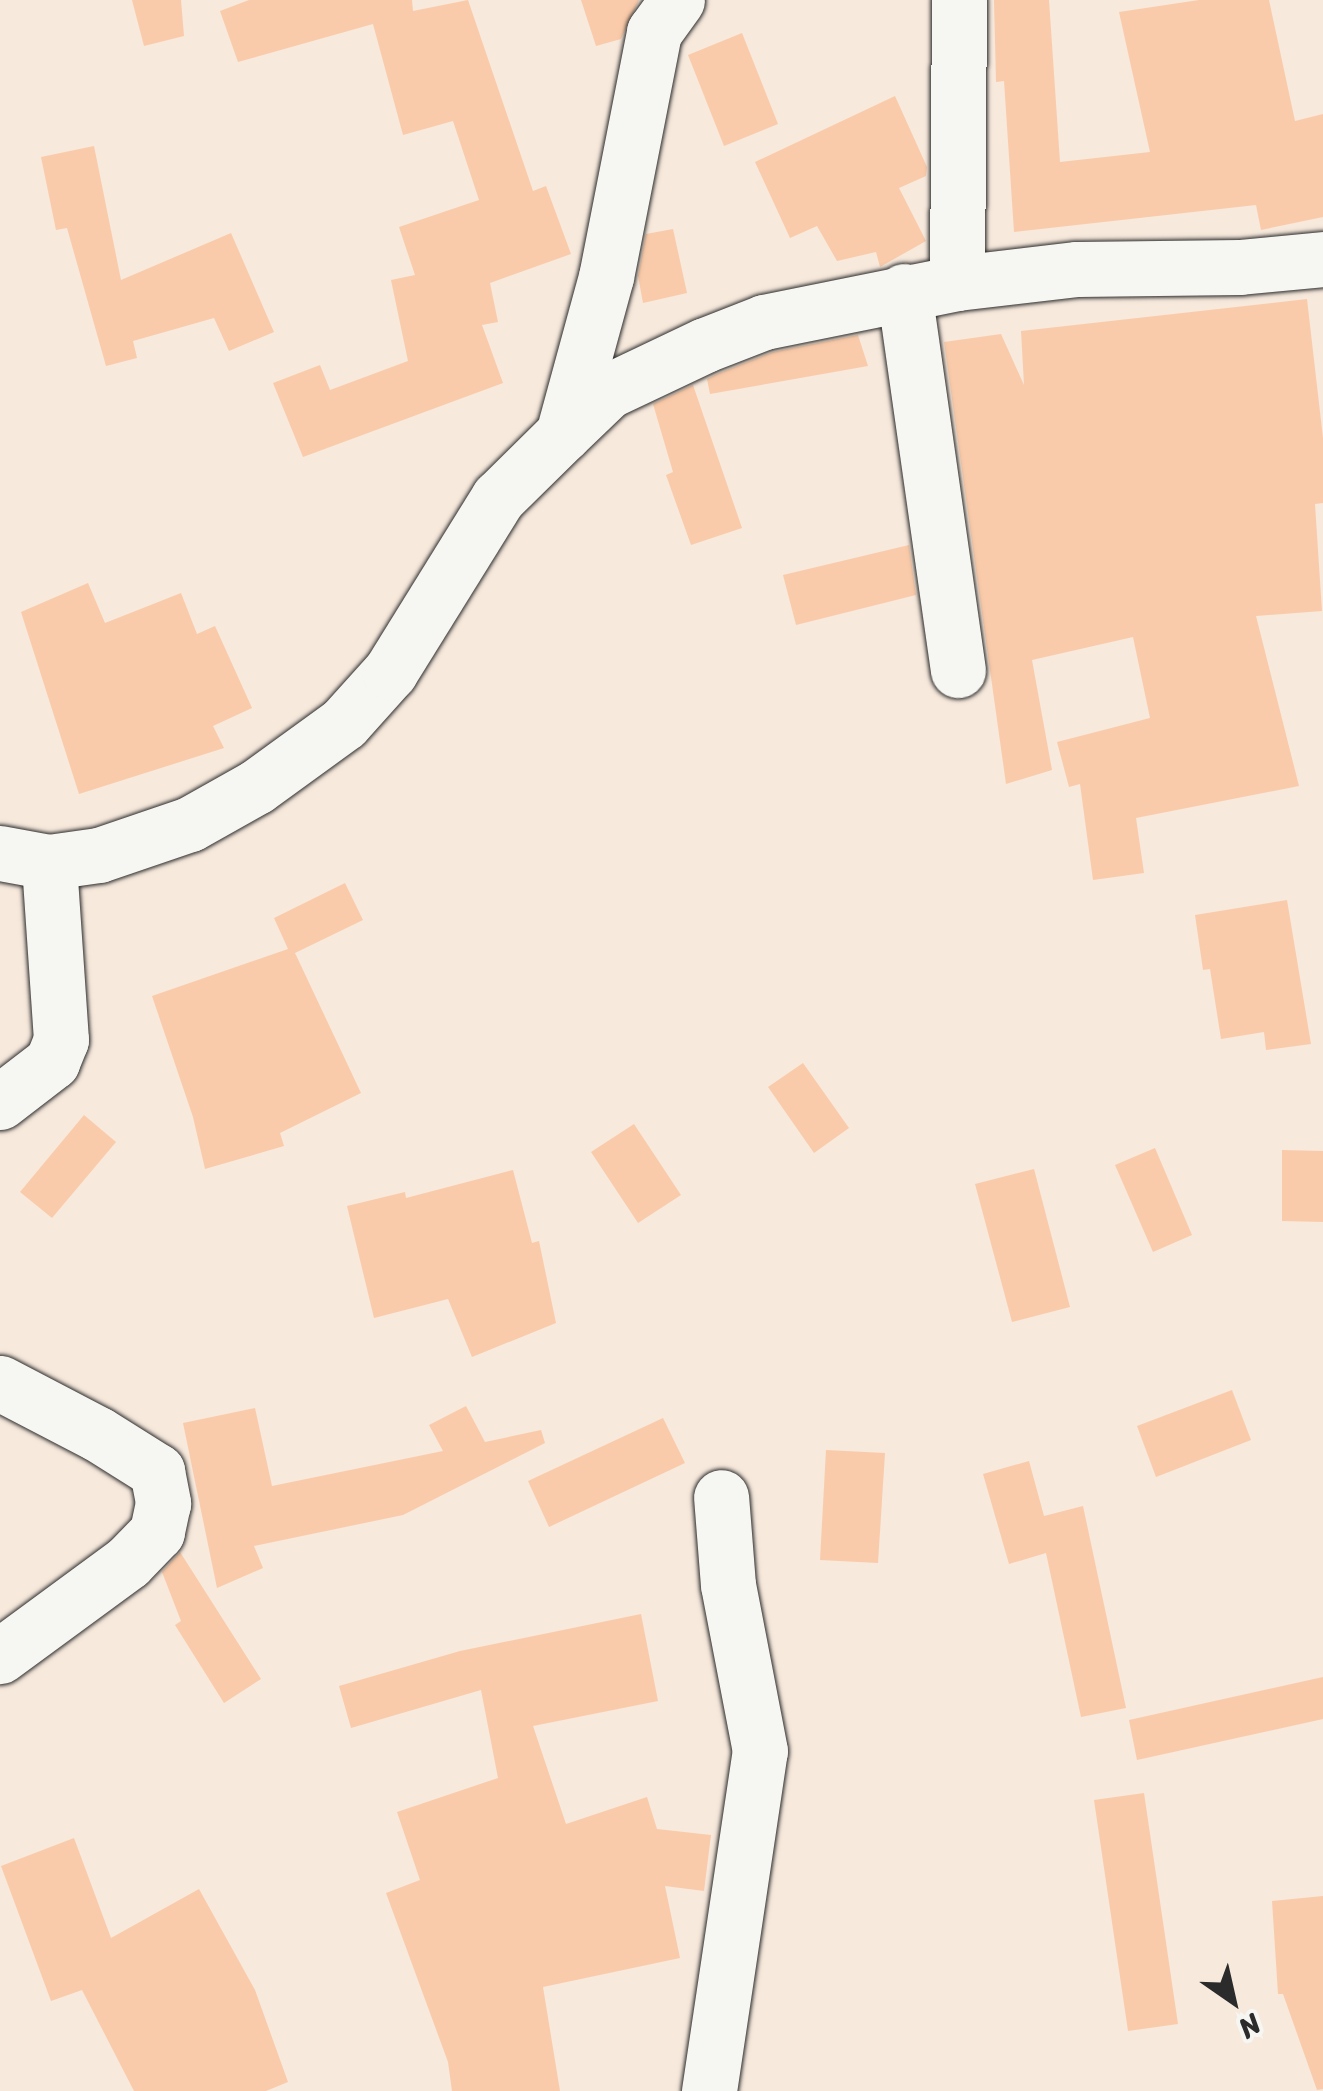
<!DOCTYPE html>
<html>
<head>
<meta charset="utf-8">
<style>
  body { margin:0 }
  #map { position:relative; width:1323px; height:2091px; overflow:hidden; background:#f7e9dc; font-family:Sriracha,sans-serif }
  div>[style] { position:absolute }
  .building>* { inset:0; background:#facbaa }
  .roads { filter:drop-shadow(0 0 2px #2b2b2b) drop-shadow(0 0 2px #2b2b2b) }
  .minor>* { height:55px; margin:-27.5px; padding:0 27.5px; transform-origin:27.5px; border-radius:27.5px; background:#f6f6f2 }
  span { translate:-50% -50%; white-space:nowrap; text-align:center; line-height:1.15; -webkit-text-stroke:9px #f6f6f2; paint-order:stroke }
  .north { position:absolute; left:1183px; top:1951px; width:100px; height:100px; -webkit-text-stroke:8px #f6f6f2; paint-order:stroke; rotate:146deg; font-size:28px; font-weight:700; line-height:40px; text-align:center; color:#2b2b2b }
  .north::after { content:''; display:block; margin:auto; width:35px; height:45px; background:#2b2b2b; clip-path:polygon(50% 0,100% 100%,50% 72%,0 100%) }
</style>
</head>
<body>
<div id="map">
  <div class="building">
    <div style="clip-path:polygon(132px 0,181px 0,184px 36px,144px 46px)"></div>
    <div style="clip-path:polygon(249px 0,412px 0,413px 11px,468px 0,533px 191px,546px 186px,571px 254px,490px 283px,498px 322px,482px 325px,503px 383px,303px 457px,273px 383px,320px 365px,330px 390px,408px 361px,391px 280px,415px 275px,399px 227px,479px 200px,453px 121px,403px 135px,373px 24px,238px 62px,220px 11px)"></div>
    <div style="clip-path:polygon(581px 0,639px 0,621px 39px,596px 46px)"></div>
    <div style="clip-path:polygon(994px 0,1049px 0,1060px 162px,1150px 152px,1119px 12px,1199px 0,1269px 0,1295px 121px,1323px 114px,1323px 217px,1261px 230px,1256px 205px,1014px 232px,1004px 81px,996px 82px)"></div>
    <div style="clip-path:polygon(742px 33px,778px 124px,724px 146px,688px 55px)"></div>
    <div style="clip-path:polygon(895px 96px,927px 167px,926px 176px,899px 188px,926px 241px,880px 267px,876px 252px,837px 261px,817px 226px,790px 238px,755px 162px)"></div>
    <div style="clip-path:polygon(94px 146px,121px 280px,231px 233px,274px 332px,229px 351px,214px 318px,133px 341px,137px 358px,106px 366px,67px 228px,56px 230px,41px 157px)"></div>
    <div style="clip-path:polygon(673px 229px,687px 293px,643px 303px,638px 276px,646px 234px)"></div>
    <div style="clip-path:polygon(1307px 299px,1323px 438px,1323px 503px,1315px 504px,1322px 611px,1256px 616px,1299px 786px,1136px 818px,1144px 873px,1093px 880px,1080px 784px,1069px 787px,1057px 742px,1150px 718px,1133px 637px,1032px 660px,1052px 770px,1006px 784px,944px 342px,1001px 334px,1024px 385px,1021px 331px)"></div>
    <div style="clip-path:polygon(858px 335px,868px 366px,710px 394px,707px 379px,717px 374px,773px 352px)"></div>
    <div style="clip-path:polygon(693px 385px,742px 528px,691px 545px,666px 475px,673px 472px,653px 404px)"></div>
    <div style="clip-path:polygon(909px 545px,916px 595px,796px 625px,783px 575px)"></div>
    <div style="clip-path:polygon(88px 583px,105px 623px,181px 593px,197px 634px,215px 626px,252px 708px,213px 726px,224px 748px,79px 794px,21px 612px)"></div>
    <div style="clip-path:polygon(345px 883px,363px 920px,295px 953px,361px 1093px,280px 1133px,284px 1146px,205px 1169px,193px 1117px,152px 996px,288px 949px,274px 918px)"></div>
    <div style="clip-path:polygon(1287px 900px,1311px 1044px,1266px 1050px,1264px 1032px,1221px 1039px,1210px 969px,1203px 970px,1195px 915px)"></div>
    <div style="clip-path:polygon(803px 1063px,849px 1128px,814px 1153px,768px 1087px)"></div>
    <div style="clip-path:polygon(84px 1115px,116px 1142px,52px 1218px,20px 1192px)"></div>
    <div style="clip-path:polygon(634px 1124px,681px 1195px,638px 1223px,591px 1152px)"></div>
    <div style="clip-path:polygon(1155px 1148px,1192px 1235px,1153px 1252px,1115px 1165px)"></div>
    <div style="clip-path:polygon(1282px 1150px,1323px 1151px,1323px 1222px,1282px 1221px)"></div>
    <div style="clip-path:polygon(1034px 1169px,1070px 1307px,1012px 1322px,975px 1184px)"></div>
    <div style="clip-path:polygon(513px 1170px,532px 1243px,539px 1241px,556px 1323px,472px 1357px,448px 1299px,374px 1318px,347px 1206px,405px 1192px,406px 1198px)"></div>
    <div style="clip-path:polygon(1232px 1390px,1251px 1440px,1156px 1477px,1137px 1426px)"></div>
    <div style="clip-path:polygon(466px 1406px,485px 1442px,541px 1430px,545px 1443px,403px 1515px,254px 1546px,263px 1568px,217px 1588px,183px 1423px,255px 1408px,272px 1486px,443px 1451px,429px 1425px)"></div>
    <div style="clip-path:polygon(663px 1418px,685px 1463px,549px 1527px,528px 1481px)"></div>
    <div style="clip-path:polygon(826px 1450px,885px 1453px,878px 1563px,820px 1560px)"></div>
    <div style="clip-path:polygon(1029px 1461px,1044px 1516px,1083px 1506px,1126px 1708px,1081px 1717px,1046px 1553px,1009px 1564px,983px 1474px)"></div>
    <div style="clip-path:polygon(180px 1552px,261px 1679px,224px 1703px,175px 1625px,181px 1621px,162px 1572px)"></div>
    <div style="clip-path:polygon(641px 1614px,658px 1701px,533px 1726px,566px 1824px,647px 1797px,657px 1829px,711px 1835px,704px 1891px,665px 1886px,680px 1958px,543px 1987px,560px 2091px,452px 2091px,448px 2062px,386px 1893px,420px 1880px,397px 1812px,498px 1778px,481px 1690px,351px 1728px,339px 1686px,460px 1651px)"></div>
    <div style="clip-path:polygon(1323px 1677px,1323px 1719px,1137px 1760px,1129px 1720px)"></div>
    <div style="clip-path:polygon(1144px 1793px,1178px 2024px,1128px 2031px,1094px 1800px)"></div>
    <div style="clip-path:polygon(74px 1838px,111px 1938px,199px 1889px,255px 1990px,288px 2082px,266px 2091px,134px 2091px,82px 1990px,51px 2001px,1px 1866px)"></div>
    <div style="clip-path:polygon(1323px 1896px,1323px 2089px,1317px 2090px,1283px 1994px,1278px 1994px,1272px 1901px)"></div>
  </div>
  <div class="roads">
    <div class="minor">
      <div style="left:957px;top:283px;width:283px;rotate:-89.6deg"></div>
      <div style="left:904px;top:291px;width:383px;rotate:81.9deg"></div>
      <div style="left:563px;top:434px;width:163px;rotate:-74.7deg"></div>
      <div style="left:606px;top:277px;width:250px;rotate:-78.9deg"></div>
      <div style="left:654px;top:32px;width:39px;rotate:-54deg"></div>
      <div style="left:0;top:853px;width:50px;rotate:10.4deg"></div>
      <div style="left:49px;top:862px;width:50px;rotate:-8deg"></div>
      <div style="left:99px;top:855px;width:96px;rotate:-18.8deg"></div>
      <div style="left:190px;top:824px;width:76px;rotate:-29.3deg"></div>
      <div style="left:256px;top:787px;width:109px;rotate:-36deg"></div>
      <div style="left:344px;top:723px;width:69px;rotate:-48deg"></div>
      <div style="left:390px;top:672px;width:205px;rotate:-58.2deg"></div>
      <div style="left:498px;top:498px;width:91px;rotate:-44.6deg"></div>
      <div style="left:563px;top:434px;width:62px;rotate:-43.7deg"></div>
      <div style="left:608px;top:391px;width:107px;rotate:-25.4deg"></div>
      <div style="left:705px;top:345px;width:63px;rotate:-21.3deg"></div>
      <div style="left:764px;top:322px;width:197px;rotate:-11.4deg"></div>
      <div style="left:957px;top:283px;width:121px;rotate:-6.7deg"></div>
      <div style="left:1077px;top:269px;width:163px;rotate:-0.7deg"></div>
      <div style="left:1240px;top:267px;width:83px;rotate:-5.5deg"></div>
      <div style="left:0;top:1102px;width:66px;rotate:-37.6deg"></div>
      <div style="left:52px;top:1062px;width:24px;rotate:-68deg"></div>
      <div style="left:61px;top:1040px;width:178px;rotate:-93.9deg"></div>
      <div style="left:0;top:1383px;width:110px;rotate:27.5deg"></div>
      <div style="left:98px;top:1434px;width:70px;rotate:32.1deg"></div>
      <div style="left:157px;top:1471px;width:33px;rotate:79deg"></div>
      <div style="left:163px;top:1503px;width:30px;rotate:102deg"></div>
      <div style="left:157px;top:1532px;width:42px;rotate:134deg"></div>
      <div style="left:128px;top:1562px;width:159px;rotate:143.7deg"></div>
      <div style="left:709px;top:2091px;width:344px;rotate:-81.5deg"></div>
      <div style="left:760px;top:1751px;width:169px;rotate:-100.9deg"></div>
      <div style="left:728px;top:1585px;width:88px;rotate:-94.5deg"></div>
    </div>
  </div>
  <div class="north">N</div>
</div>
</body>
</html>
